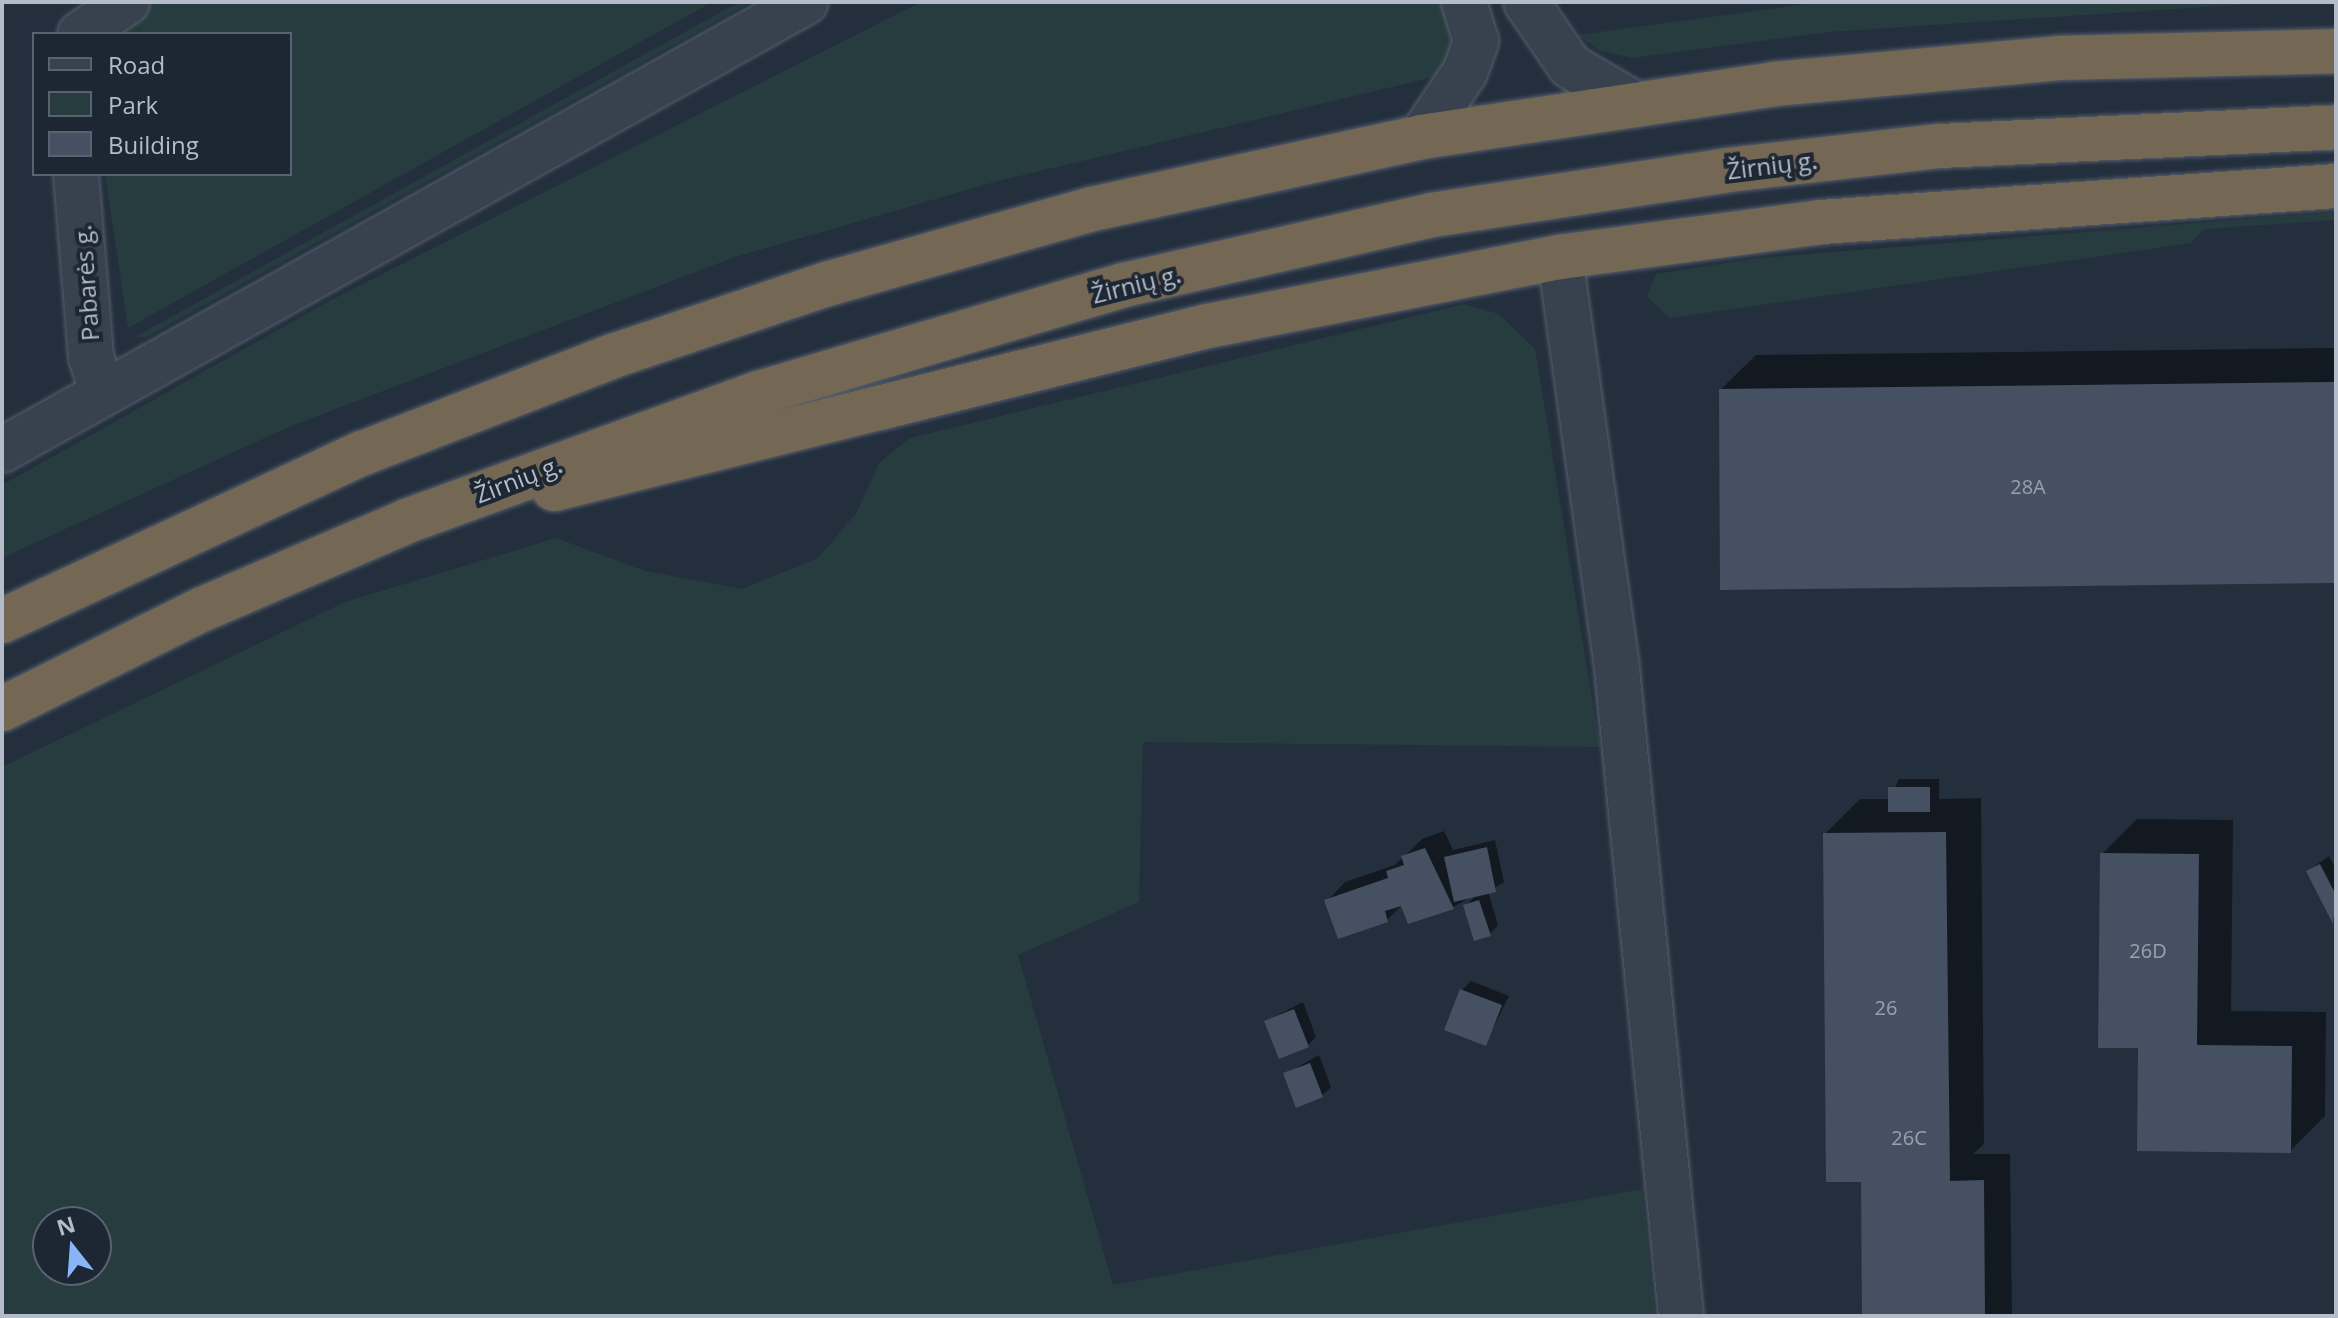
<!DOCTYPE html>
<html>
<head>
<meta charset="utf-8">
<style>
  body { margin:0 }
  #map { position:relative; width:2338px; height:1318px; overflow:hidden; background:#242f3e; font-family:"Open Sans",sans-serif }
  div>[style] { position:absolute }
  .green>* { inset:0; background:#263c3f }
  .shadow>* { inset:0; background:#0007 }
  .building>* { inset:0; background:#455162 }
  .roads { filter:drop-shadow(0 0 2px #565f6c) drop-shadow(0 0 2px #565f6c) }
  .minor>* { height:44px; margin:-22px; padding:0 22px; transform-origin:22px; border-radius:22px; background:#38414e }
  .highway>* { height:44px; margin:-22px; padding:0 22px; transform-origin:22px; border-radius:22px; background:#746855 }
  span { translate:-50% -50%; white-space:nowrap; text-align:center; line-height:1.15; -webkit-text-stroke:8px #1d2633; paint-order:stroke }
  .number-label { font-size:20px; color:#98a1af }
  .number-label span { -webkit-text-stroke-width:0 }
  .street-label { font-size:24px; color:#b4bcc9 }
  .frame { position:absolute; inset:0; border:4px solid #b4bcc9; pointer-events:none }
  .legend { position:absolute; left:32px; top:32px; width:260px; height:144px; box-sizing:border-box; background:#1d2633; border:2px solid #59626f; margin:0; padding:10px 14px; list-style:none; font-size:24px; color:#b4bcc9 }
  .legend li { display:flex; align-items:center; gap:16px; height:40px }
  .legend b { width:40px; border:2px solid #59626f }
  .north { position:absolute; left:32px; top:1206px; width:80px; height:80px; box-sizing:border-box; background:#1d2633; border:2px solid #59626f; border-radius:50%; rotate:343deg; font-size:22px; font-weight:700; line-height:32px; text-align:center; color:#b4bcc9 }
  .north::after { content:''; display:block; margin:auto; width:28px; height:36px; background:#8ab4f8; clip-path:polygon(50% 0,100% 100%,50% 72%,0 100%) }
</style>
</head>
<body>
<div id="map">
  <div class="green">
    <div style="clip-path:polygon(114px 2px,712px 2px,128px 328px,105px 174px,290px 174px,290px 34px,109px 34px)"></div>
    <div style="clip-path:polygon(739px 2px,751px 2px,147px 337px,135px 337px)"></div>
    <div style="clip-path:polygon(921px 2px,1442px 2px,1451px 31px,1448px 61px,1434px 77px,998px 181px,735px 257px,291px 426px,2px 558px,2px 485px,329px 301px)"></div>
    <div style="clip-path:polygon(1820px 2px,2280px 2px,1829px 32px,1632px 58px,1600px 51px,1578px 35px)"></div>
    <div style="clip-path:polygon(2336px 212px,2336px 220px,2204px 229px,2191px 243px,1670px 318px,1647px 297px,1656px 274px,1758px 258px)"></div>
    <div style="clip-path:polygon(evenodd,1464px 304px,1499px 314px,1535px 349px,1600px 747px,1143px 742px,1139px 902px,1018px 955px,1113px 1285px,1642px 1189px,1655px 1316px,2px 1316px,2px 767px,345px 602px,556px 538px,645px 571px,742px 589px,818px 558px,857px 512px,879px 463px,910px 438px,1464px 304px,96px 1222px,96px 1270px,48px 1270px,48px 1222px,96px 1222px)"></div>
  </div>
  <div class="shadow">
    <div style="clip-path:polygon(2336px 348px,2336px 581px,1721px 389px,1756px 355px)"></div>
    <div style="clip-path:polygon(1899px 779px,1939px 779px,1939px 799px,1981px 798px,1984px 1144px,1973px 1154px,2010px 1154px,2012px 1316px,1864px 1316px,1863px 1183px,1825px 834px,1860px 799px,1890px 799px)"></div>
    <div style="clip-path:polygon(2137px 819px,2233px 820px,2231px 1011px,2326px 1012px,2325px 1116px,2290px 1151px,2140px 1046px,2102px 854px)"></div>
    <div style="clip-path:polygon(1444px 831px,1453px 850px,1495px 840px,1504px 882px,1488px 892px,1498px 925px,1490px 934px,1465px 906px,1477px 894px,1453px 907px,1403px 904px,1387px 920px,1327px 901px,1345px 882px,1395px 865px,1422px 839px)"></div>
    <div style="clip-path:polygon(2329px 856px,2336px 870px,2334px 922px,2308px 871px)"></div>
    <div style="clip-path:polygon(1471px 981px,1509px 996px,1485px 1044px,1462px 990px)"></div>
    <div style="clip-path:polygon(1303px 1002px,1316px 1037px,1307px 1046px,1266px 1021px)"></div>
    <div style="clip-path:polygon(1319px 1055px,1331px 1087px,1322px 1096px,1285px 1074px)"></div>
  </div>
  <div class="building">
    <div style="clip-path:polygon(2336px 382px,2336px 583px,1720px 590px,1719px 389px)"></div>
    <div style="clip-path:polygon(1888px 787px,1930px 787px,1930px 812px,1888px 812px)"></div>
    <div style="clip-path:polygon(1946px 832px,1950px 1181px,1984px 1180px,1985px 1316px,1862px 1316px,1861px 1182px,1826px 1182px,1823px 833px)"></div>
    <div style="clip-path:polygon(1487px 847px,1496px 892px,1454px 902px,1444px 857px)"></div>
    <div style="clip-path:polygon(1425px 848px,1454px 909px,1408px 924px,1401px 906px,1385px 911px,1388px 922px,1338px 939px,1324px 900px,1388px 878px,1386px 871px,1404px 865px,1401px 856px)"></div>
    <div style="clip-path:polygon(2100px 853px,2199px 854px,2197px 1045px,2292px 1046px,2291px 1153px,2137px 1151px,2138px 1048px,2098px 1048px)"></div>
    <div style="clip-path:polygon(2320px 864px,2336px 895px,2333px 924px,2306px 871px)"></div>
    <div style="clip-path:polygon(1479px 900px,1491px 936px,1474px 941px,1463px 905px)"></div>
    <div style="clip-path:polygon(1460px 989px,1502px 1005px,1486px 1046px,1444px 1030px)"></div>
    <div style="clip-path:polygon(1294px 1009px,1309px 1047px,1279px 1059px,1264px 1021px)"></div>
    <div style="clip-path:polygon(1310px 1063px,1323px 1097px,1296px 1108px,1283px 1073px)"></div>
  </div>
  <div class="roads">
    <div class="minor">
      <div style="left:1526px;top:2px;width:78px;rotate:55.5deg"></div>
      <div style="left:1570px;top:66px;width:71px;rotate:30.5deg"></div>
      <div style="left:80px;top:34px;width:57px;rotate:-34.2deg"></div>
      <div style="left:1421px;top:137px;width:78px;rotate:-55.9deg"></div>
      <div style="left:1465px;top:72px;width:33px;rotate:-70deg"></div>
      <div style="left:1476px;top:41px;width:41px;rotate:-107.1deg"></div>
      <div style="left:76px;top:174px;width:184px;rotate:85.3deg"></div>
      <div style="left:91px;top:357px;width:36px;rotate:72deg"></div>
      <div style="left:1560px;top:257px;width:416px;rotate:82.1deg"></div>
      <div style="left:1617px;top:669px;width:650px;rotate:84.35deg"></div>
      <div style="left:2px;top:450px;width:920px;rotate:-29.13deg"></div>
    </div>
    <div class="highway">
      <div style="left:554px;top:489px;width:674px;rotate:-14deg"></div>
      <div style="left:1208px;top:326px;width:359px;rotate:-11.1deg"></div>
      <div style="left:1560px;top:257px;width:263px;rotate:-7.6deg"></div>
      <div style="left:1821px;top:222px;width:516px;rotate:-4deg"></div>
      <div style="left:2px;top:621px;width:398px;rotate:-25deg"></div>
      <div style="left:363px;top:453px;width:268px;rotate:-21.2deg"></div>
      <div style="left:613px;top:356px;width:226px;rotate:-18.6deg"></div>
      <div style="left:827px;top:284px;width:275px;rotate:-15.8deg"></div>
      <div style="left:1092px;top:209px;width:337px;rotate:-12.3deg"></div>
      <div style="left:1421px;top:137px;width:357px;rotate:-8.5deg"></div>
      <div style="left:1774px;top:84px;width:286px;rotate:-5.2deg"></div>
      <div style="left:2059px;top:58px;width:277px;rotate:-1.4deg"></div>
      <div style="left:2px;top:709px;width:225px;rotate:-26.5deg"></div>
      <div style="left:203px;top:609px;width:222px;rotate:-23.3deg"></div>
      <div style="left:407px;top:521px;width:375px;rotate:-20deg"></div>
      <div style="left:759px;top:393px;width:381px;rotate:-16.5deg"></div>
      <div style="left:1124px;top:285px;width:316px;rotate:-12.8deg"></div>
      <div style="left:1432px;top:215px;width:299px;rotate:-8.6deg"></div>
      <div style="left:1728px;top:170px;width:213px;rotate:-6.5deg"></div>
      <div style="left:1940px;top:146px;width:396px;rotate:-2.7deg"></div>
    </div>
  </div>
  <div class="number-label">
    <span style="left:2028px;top:486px">28A</span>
    <span style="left:2148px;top:950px">26D</span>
    <span style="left:1886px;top:1007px">26</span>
    <span style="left:1909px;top:1137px">26C</span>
  </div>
  <div class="street-label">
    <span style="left:1772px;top:165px;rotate:-7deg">Žirnių g.</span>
    <span style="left:86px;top:283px;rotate:-94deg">Pabarės g.</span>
    <span style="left:1136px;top:284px;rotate:-14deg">Žirnių g.</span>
    <span style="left:518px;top:479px;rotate:-21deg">Žirnių g.</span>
  </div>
  <div class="frame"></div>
  <ul class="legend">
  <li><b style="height:10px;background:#38414e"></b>Road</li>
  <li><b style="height:22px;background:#263c3f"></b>Park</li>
  <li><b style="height:22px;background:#455162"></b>Building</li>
  </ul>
  <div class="north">N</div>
</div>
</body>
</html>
